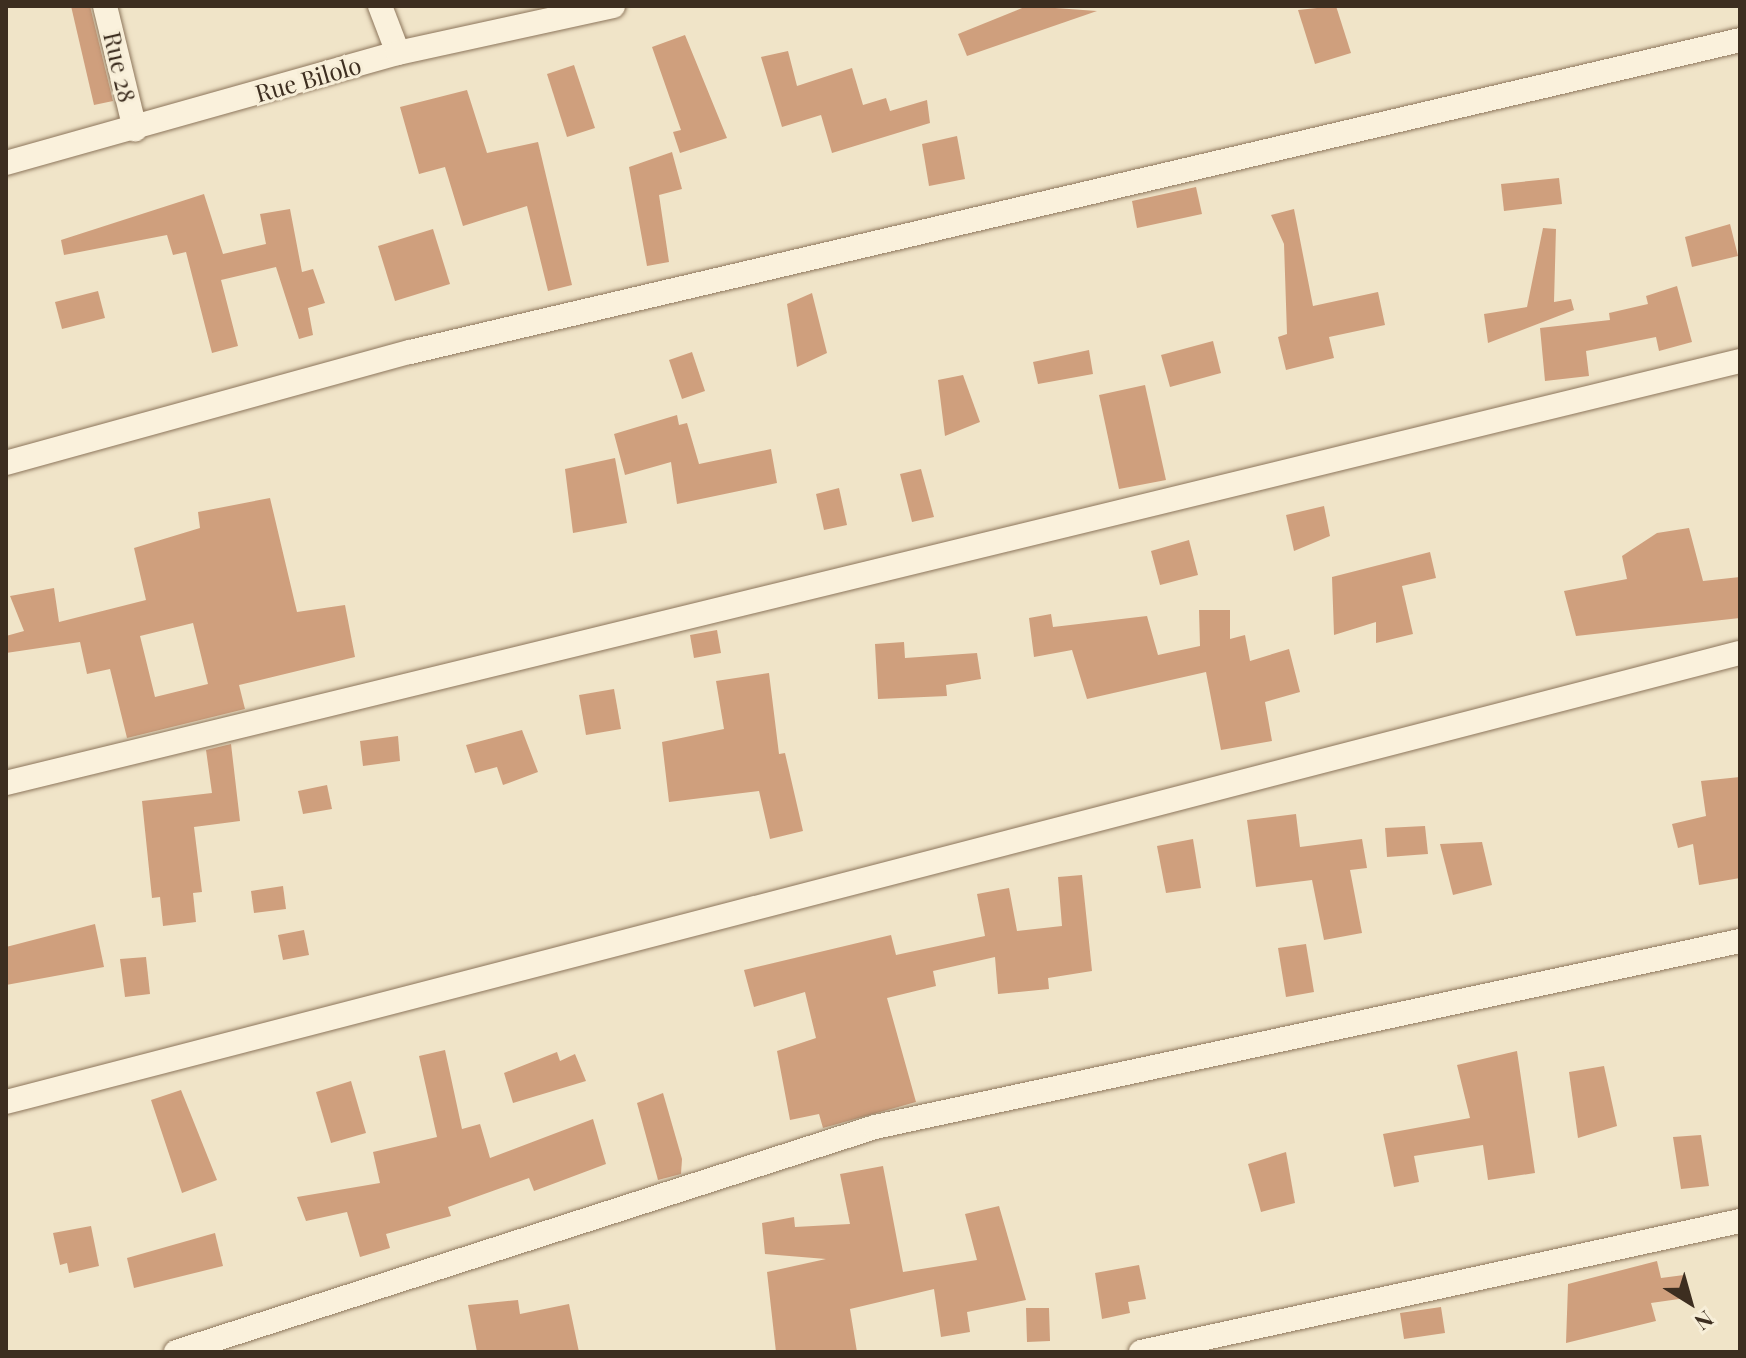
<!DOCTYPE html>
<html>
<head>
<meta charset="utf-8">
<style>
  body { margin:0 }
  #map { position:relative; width:1746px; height:1358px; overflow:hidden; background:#f0e4c8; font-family:"Playfair Display",serif }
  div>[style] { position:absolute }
  .building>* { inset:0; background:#cf9f7d }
  .roads { filter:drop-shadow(0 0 2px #8d765c) drop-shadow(0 0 2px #8d765c) }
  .minor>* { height:24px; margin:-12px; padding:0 12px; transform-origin:12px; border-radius:12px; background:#faf1dc }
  span { translate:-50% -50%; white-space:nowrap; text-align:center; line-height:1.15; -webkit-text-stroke:6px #f7eed8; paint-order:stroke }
  .street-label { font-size:24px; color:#3d2e20 }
  .frame { position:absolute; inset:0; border:8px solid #3d2e20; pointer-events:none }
  .north { position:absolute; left:1650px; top:1262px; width:80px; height:80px; -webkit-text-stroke:6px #f7eed8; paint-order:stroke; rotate:143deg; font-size:22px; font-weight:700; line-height:32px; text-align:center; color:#3d2e20 }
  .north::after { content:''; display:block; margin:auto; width:28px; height:36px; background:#3d2e20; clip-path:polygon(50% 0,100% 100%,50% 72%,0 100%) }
</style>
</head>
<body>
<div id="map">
  <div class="building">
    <div style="clip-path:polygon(71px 6px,90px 6px,113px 101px,94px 105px)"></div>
    <div style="clip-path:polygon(1027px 6px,1097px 11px,967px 56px,958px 34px)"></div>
    <div style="clip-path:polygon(1336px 6px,1351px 53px,1315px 64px,1298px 10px)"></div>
    <div style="clip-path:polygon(685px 35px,727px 138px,680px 153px,673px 132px,681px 130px,652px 47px)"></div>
    <div style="clip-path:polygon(788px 51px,797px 86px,852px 68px,863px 105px,886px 98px,890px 111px,927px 100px,930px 123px,832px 153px,821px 115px,782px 127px,761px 57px)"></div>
    <div style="clip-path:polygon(574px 65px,595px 128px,567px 137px,547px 74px)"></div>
    <div style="clip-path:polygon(467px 90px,487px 153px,538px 142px,572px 285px,548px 291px,527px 206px,463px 226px,445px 167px,419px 174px,400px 107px)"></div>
    <div style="clip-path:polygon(957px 136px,965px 179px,929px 186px,922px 144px)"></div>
    <div style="clip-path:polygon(672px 152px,682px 189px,659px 195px,669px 262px,647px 266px,629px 167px)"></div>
    <div style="clip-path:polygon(1559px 178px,1562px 204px,1504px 211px,1501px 184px)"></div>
    <div style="clip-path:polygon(1196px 187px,1202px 214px,1137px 228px,1132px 201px)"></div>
    <div style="clip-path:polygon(204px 194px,223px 254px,266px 244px,260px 214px,290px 209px,302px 272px,313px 269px,325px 303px,308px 308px,313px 335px,299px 339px,276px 267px,221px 280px,238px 346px,212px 353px,186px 252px,173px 255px,167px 235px,64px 255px,61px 240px)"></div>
    <div style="clip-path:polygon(1294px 209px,1313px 306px,1378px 292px,1385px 325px,1329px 337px,1334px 358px,1286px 370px,1278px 337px,1287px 334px,1284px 244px,1271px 215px)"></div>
    <div style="clip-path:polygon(1730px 224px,1738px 256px,1692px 267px,1685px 237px)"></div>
    <div style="clip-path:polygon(1543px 228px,1556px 229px,1554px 302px,1571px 299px,1574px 310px,1488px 343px,1484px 314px,1527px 307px)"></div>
    <div style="clip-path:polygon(433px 229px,450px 284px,395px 301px,378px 246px)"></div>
    <div style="clip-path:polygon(1677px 286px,1692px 342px,1659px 351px,1656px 337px,1586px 351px,1589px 376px,1545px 381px,1540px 328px,1610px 320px,1609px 313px,1648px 304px,1646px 296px)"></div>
    <div style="clip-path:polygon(98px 291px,105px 318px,62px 329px,55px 302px)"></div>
    <div style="clip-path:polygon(812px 293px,827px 353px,797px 367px,787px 304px)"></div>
    <div style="clip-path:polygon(1213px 341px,1221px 373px,1170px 387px,1161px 355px)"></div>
    <div style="clip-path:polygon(1089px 350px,1093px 374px,1038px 384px,1033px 362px)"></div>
    <div style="clip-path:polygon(692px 352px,705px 391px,682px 399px,669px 360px)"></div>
    <div style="clip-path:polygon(963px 375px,980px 422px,945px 436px,938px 380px)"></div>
    <div style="clip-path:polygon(1145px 385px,1166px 480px,1119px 489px,1099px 395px)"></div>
    <div style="clip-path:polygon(677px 415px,679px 425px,687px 423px,699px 464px,771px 449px,777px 483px,677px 504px,671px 462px,625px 475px,614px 434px)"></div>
    <div style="clip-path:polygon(615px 458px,627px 523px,573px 533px,565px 469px)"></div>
    <div style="clip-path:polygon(921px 469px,934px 517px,912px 522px,900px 474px)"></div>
    <div style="clip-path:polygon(839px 488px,847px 525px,824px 530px,816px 494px)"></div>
    <div style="clip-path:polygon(evenodd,270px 498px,297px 612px,345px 605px,355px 657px,239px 685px,245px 709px,127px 738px,110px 669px,87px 674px,80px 642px,6px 653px,6px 636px,24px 631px,10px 596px,54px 588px,59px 622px,146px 600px,134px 548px,200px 528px,198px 512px,270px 498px,193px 623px,208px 684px,155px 697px,140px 636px,193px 623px)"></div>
    <div style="clip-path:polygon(1324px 506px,1330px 536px,1294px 551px,1286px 515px)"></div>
    <div style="clip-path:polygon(1689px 528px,1703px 581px,1740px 577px,1740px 618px,1576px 636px,1564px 591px,1627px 579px,1622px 556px,1657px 533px)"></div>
    <div style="clip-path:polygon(1189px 540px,1198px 575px,1160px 585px,1151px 551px)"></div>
    <div style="clip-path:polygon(1430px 552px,1436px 578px,1402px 586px,1413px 634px,1376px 643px,1376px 622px,1334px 635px,1332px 577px)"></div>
    <div style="clip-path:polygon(1199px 610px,1230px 610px,1230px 639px,1245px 635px,1250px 661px,1289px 649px,1300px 692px,1265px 702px,1272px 741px,1221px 750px,1206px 672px,1087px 699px,1072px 650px,1034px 657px,1029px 618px,1051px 614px,1053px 627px,1147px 616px,1158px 655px,1200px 646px)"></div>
    <div style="clip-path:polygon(717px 630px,721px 653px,694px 658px,690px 635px)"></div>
    <div style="clip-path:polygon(904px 642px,905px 658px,977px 653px,981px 679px,946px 685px,947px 696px,878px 699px,875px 644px)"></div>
    <div style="clip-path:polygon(769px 673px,779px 754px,785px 753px,803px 831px,770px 839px,759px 791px,669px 802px,662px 742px,724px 729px,716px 681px)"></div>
    <div style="clip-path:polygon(614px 689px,621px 729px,586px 735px,579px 695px)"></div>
    <div style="clip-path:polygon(522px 730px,538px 772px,503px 785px,497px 767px,475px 773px,466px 745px)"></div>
    <div style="clip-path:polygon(398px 736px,400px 761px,363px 766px,360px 741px)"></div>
    <div style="clip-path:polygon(231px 744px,240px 821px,194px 827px,202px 892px,193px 893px,196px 922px,163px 926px,160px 897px,152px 898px,142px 801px,212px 793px,206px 750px)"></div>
    <div style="clip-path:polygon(1740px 777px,1740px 878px,1699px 885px,1693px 844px,1678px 848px,1672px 824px,1706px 816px,1701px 781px)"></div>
    <div style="clip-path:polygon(327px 785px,332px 809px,303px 814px,298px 791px)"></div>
    <div style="clip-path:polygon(1296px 814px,1300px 847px,1362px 839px,1367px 868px,1350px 870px,1362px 933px,1324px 940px,1312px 880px,1256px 887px,1247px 820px)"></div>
    <div style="clip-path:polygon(1425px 826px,1428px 854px,1387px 857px,1385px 828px)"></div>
    <div style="clip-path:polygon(1193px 839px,1201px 888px,1166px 893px,1157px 846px)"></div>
    <div style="clip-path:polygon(1482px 842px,1492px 885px,1453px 895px,1440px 844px)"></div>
    <div style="clip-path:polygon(1082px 875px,1092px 971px,1048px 978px,1049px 989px,998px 994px,995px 957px,933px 971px,936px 986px,887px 998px,916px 1102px,823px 1128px,819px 1114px,790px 1120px,777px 1051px,816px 1038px,805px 992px,754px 1007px,744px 970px,891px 935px,896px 955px,985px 936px,977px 894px,1009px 888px,1017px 931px,1062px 926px,1058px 877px)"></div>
    <div style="clip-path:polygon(283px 886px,286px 909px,254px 913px,251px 891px)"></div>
    <div style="clip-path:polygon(95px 924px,104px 967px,6px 985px,6px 947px)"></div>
    <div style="clip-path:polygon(304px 930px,309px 955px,283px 960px,278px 935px)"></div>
    <div style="clip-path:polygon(1306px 944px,1314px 992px,1286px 997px,1278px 948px)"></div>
    <div style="clip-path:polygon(146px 957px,150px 994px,125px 997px,120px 959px)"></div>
    <div style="clip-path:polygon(445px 1050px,462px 1129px,480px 1124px,490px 1158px,593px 1119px,606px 1164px,534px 1191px,529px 1178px,448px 1207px,451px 1216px,386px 1234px,390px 1248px,360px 1257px,347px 1212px,306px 1221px,297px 1197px,380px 1183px,373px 1152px,437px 1137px,419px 1056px)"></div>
    <div style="clip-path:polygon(1517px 1051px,1535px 1173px,1488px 1180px,1483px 1145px,1414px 1156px,1419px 1182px,1394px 1187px,1383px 1134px,1470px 1118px,1457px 1065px)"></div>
    <div style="clip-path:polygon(557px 1052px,560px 1061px,575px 1054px,586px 1081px,513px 1103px,504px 1073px)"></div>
    <div style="clip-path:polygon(1604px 1066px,1617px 1126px,1578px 1138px,1569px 1072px)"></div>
    <div style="clip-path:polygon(351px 1081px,366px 1133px,331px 1143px,316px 1092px)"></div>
    <div style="clip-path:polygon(181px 1090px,217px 1180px,182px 1193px,151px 1100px)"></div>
    <div style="clip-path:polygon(663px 1093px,682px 1159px,681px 1174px,658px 1180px,637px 1103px)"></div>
    <div style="clip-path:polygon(1701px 1135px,1709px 1186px,1681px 1189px,1673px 1137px)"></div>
    <div style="clip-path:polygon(1286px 1152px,1295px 1203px,1261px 1212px,1248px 1164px)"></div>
    <div style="clip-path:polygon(883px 1166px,903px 1272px,977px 1260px,965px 1214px,999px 1206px,1026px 1300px,967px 1312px,970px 1332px,941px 1337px,934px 1289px,850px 1309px,857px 1352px,776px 1352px,767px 1272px,826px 1259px,765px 1254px,762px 1223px,794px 1217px,795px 1227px,850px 1224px,840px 1174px)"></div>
    <div style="clip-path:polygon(91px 1226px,99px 1266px,69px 1273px,67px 1263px,60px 1265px,53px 1233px)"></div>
    <div style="clip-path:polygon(215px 1233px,223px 1266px,134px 1288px,127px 1258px)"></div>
    <div style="clip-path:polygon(1657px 1261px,1661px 1278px,1684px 1275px,1686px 1298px,1651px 1303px,1656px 1321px,1566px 1343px,1568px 1284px)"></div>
    <div style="clip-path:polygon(1139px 1265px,1146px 1299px,1128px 1302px,1130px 1313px,1102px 1319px,1095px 1273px)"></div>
    <div style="clip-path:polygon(518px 1300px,520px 1314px,569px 1304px,579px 1352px,477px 1352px,468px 1305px)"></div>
    <div style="clip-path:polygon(1441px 1307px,1445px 1333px,1404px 1339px,1400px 1313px)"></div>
    <div style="clip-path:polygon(1026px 1308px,1049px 1308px,1050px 1341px,1027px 1342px)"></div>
  </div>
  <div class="roads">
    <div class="minor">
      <div style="left:105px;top:6px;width:127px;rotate:76.3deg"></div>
      <div style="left:380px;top:6px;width:50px;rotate:69deg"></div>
      <div style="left:6px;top:163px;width:407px;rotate:-15.7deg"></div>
      <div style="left:398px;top:53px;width:220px;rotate:-12.3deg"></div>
      <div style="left:6px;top:463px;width:419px;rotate:-15.4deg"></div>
      <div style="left:410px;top:352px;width:1366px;rotate:-13.2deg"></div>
      <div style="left:6px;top:783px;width:1785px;rotate:-13.68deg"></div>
      <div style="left:6px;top:1102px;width:1791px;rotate:-14.52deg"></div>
      <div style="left:176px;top:1352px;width:734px;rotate:-17.84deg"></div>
      <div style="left:875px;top:1127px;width:885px;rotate:-12.14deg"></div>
      <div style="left:1141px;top:1352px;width:613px;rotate:-12.34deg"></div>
    </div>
  </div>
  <div class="street-label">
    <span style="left:120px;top:67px;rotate:77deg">Rue 28</span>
    <span style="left:308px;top:79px;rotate:-16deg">Rue Bilolo</span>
  </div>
  <div class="frame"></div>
  <div class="north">N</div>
</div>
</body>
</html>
